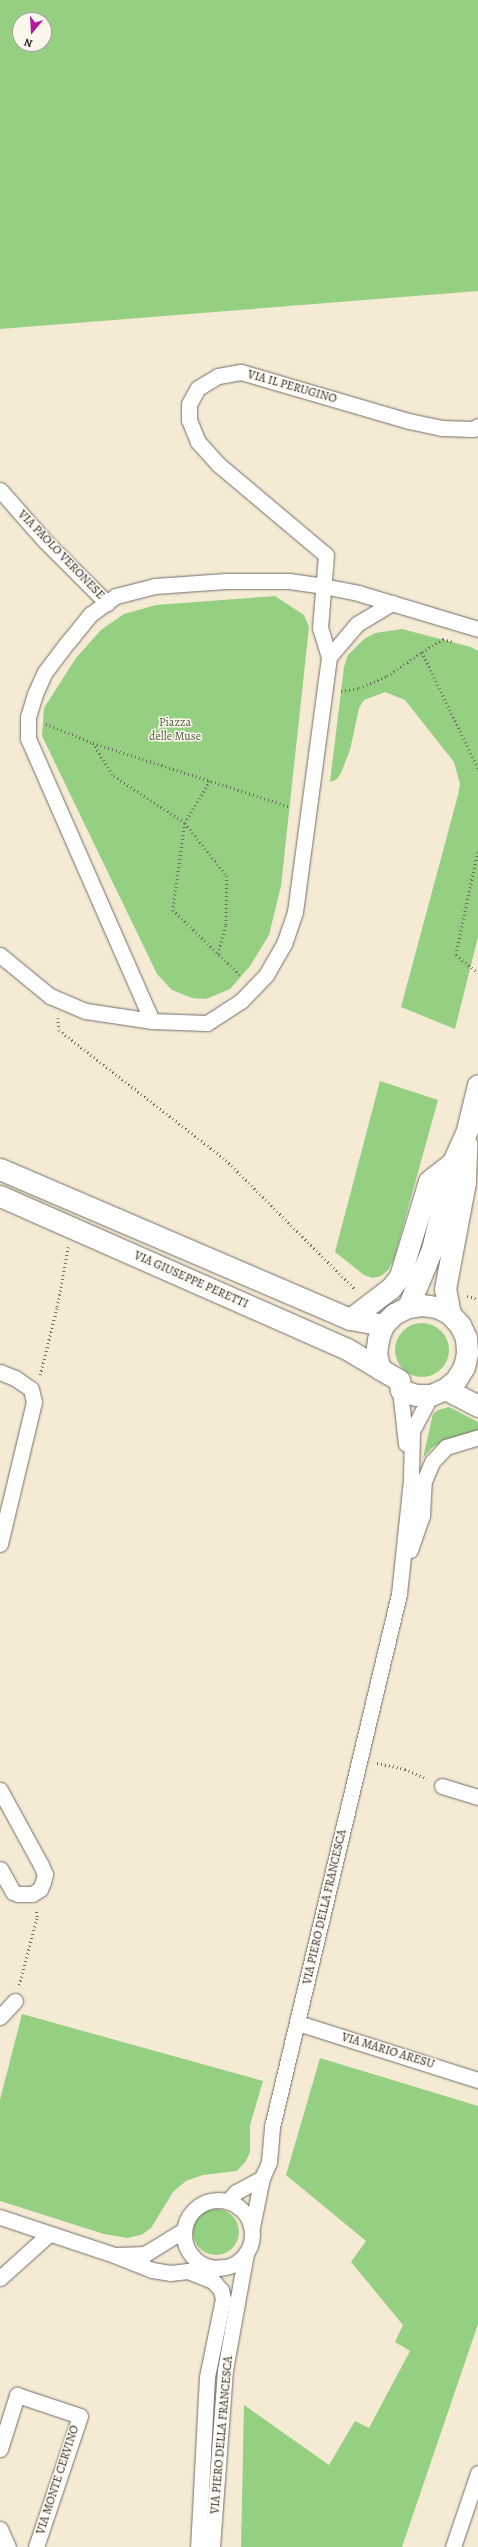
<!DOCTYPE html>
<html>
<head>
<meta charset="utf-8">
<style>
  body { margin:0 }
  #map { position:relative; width:478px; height:2547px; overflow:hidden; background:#f5ead4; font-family:Alegreya,serif }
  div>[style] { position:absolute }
  .green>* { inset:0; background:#95cf82 }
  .round { border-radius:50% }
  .path>* { height:2.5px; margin-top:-1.25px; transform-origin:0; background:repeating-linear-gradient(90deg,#726e66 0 1px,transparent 0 4px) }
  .roads { filter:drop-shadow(0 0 1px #726e66) drop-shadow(0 0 1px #726e66) }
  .street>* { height:15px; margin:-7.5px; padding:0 7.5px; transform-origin:7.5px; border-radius:7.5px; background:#fff }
  .street>.ring { margin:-7.5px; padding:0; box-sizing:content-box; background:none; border:15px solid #fff; border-radius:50% }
  .secondary>* { height:21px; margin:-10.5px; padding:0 10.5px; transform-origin:10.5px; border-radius:10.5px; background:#fff }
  span { translate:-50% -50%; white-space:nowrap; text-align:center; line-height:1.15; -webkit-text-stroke:3px #fbf7ec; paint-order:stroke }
  .street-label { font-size:12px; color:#2b2b2b }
  .park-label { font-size:12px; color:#4b5c45 }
  .north { position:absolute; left:12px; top:12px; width:40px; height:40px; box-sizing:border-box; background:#fbf7ec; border:1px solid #a8a59f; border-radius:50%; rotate:198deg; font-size:11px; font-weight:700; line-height:16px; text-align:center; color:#2b2b2b }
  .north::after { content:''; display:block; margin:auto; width:14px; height:18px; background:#b5179e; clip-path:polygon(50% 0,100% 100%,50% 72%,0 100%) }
</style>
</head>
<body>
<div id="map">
  <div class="green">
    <div style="clip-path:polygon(evenodd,0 0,478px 0,478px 291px,0 329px,0 0,20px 20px,44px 20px,44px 44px,20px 44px,20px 20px)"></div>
    <div style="clip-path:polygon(275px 596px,304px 615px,309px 627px,281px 886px,269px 935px,250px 966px,230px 989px,206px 999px,192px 998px,172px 990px,157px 974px,42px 736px,44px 708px,76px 658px,101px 630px,124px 614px,156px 605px)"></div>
    <div style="clip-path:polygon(402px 629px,471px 647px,478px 651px,478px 937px,455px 1029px,401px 1007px,458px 795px,460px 784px,454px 762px,405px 700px,385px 692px,364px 700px,359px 708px,350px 750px,341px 773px,337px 779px,330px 782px,344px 667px,348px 655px,364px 639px,375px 633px)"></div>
    <div style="clip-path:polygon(380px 1081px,438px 1100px,394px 1259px,388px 1270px,381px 1276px,373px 1278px,364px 1275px,335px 1252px)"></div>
    <div class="round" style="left:395px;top:1323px;width:54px;height:54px"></div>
    <div style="clip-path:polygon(449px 1407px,478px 1422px,478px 1431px,444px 1440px,432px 1448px,423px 1458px,433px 1414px,438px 1410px)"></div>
    <div style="clip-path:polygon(22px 2014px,263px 2081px,250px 2125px,250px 2152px,246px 2161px,237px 2171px,203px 2175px,186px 2181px,173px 2192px,151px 2228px,141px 2235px,127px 2238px,104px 2234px,0 2201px,0 2100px)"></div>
    <div style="clip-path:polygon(320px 2058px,478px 2106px,478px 2324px,402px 2547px,241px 2547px,244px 2405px,329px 2465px,355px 2421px,369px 2428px,410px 2351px,395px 2342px,403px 2325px,351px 2262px,366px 2241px,286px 2175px)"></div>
    <div class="round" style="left:193px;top:2209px;width:46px;height:46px"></div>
  </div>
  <div class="path">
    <div style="left:422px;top:652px;width:25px;rotate:-32deg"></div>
    <div style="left:443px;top:639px;width:10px;rotate:17deg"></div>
    <div style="left:341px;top:691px;width:18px;rotate:-9deg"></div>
    <div style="left:359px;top:688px;width:30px;rotate:-23deg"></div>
    <div style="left:387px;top:676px;width:42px;rotate:-34.4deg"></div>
    <div style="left:422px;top:652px;width:129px;rotate:64.2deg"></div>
    <div style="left:46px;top:724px;width:51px;rotate:22deg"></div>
    <div style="left:93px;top:743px;width:208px;rotate:17.9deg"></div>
    <div style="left:93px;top:743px;width:39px;rotate:58deg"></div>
    <div style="left:114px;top:776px;width:85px;rotate:33.5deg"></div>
    <div style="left:185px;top:823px;width:88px;rotate:97.9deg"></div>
    <div style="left:173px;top:910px;width:95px;rotate:44.1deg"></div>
    <div style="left:210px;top:781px;width:49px;rotate:120.8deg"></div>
    <div style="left:185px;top:823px;width:68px;rotate:51.6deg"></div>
    <div style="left:227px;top:876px;width:50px;rotate:91.1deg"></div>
    <div style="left:226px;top:926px;width:29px;rotate:106deg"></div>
    <div style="left:478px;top:852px;width:105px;rotate:102.1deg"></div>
    <div style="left:456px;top:955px;width:28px;rotate:39deg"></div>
    <div style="left:58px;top:1018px;width:12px;rotate:85deg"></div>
    <div style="left:59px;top:1030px;width:212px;rotate:37.9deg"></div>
    <div style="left:226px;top:1160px;width:184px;rotate:45deg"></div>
    <div style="left:467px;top:1296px;width:11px;rotate:15deg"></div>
    <div style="left:40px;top:1375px;width:70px;rotate:-76deg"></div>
    <div style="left:57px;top:1307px;width:61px;rotate:-79.6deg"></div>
    <div style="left:377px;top:1763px;width:29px;rotate:12deg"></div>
    <div style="left:405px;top:1769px;width:24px;rotate:24deg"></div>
    <div style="left:19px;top:1985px;width:70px;rotate:-75.2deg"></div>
    <div style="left:37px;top:1917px;width:7px;rotate:-98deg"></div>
  </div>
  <div class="roads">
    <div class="street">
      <div style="left:0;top:490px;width:68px;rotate:48.6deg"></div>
      <div style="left:45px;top:541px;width:88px;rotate:45deg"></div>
      <div style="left:329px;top:657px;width:43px;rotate:-49.7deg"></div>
      <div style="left:357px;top:624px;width:41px;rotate:-31deg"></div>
      <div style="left:0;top:955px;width:65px;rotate:39.4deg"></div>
      <div style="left:50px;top:996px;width:39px;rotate:23deg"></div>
      <div style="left:86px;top:1011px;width:67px;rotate:8.6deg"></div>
      <div style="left:152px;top:1021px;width:55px;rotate:2.1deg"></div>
      <div style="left:207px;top:1023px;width:40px;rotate:-32.9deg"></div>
      <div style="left:241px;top:1001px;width:36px;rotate:-46deg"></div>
      <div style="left:266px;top:975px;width:36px;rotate:-60deg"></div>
      <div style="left:284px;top:944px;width:34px;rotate:-71deg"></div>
      <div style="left:295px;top:912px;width:257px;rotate:-82.4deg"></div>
      <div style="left:329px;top:657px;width:30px;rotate:-107deg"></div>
      <div style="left:320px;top:628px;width:73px;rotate:-85.3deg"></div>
      <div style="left:326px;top:555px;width:141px;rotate:-139.9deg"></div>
      <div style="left:218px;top:464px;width:30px;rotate:-132deg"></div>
      <div style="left:198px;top:442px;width:24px;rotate:-112deg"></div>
      <div style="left:189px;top:420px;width:16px;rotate:-90deg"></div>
      <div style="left:189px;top:404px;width:18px;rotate:-61deg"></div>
      <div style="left:198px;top:388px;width:23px;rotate:-31deg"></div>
      <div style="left:218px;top:376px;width:23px;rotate:-10deg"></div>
      <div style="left:241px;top:372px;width:175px;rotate:16.3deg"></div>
      <div style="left:409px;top:421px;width:34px;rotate:12deg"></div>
      <div style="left:442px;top:428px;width:31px;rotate:2deg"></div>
      <div style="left:473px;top:429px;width:6px;rotate:-31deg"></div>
      <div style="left:152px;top:1021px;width:309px;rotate:-113.7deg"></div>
      <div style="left:28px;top:738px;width:21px;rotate:-90deg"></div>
      <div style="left:28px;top:717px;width:24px;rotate:-73deg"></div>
      <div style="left:35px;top:694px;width:24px;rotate:-66deg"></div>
      <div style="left:45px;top:672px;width:38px;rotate:-53deg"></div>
      <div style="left:68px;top:642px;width:36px;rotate:-51deg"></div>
      <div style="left:91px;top:614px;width:31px;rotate:-36deg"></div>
      <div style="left:116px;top:596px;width:40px;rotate:-14.4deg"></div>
      <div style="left:155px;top:586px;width:71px;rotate:-4deg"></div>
      <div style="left:226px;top:581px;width:63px"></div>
      <div style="left:289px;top:581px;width:34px;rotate:8deg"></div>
      <div style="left:323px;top:586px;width:36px;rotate:11deg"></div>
      <div style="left:358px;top:593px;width:125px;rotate:16.7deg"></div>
      <div style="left:0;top:1372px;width:16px;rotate:22deg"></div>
      <div style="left:15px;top:1378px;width:19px;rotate:35deg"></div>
      <div style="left:31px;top:1389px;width:13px;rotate:77deg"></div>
      <div style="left:34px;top:1402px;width:146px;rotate:103.5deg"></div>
      <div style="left:399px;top:1381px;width:63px;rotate:83.7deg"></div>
      <div style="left:410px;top:1550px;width:36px;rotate:-71deg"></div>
      <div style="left:422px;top:1516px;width:35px;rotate:-87deg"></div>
      <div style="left:424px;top:1481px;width:21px;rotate:-67deg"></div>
      <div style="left:432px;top:1462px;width:21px;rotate:-47deg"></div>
      <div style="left:446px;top:1447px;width:34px;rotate:-17deg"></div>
      <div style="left:442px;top:1786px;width:38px;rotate:17deg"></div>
      <div style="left:0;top:1790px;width:85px;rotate:61.3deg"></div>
      <div style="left:41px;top:1865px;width:10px;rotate:66deg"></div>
      <div style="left:45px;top:1874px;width:8px;rotate:104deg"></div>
      <div style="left:43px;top:1882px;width:8px;rotate:113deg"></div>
      <div style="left:40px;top:1889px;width:9px;rotate:148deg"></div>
      <div style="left:32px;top:1894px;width:14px;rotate:180deg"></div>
      <div style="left:18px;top:1894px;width:5px;rotate:-158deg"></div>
      <div style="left:13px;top:1892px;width:26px;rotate:-119deg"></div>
      <div style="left:0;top:2017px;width:22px;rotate:-47deg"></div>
      <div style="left:298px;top:2023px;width:189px;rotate:17.6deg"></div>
      <div class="ring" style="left:184px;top:2200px;width:53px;height:53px"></div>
      <div style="left:228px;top:2201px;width:12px;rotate:-48deg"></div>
      <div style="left:236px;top:2192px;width:30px;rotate:-28deg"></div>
      <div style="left:262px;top:2178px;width:17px;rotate:-66deg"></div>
      <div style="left:269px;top:2162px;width:35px;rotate:-85deg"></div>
      <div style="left:272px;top:2127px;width:548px;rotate:-76.6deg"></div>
      <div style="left:399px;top:1594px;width:116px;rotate:-84deg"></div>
      <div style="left:411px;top:1479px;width:48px;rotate:-88.8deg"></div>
      <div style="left:412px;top:1431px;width:41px;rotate:-62.2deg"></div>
      <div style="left:0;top:2217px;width:120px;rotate:18.4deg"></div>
      <div style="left:114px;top:2255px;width:41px;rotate:21.5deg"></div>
      <div style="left:152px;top:2270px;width:18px;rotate:9deg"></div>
      <div style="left:170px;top:2273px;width:54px;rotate:-6.3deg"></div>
      <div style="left:252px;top:2227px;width:50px;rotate:-78.5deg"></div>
      <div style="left:118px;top:2255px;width:27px;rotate:-2deg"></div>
      <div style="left:145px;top:2254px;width:46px;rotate:-31.6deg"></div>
      <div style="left:188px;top:2271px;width:27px;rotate:22deg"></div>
      <div style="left:213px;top:2281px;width:12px;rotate:48deg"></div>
      <div style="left:221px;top:2290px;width:9px;rotate:77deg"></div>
      <div style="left:223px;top:2299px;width:80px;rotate:101.6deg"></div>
      <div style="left:207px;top:2377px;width:170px;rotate:93deg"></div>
      <div style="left:0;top:2278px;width:66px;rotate:-41.9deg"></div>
      <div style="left:0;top:2449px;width:57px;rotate:-72.5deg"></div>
      <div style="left:17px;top:2395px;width:66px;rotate:18.4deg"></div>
      <div style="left:80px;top:2416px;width:138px;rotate:108.6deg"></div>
      <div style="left:0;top:2529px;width:20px;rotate:66deg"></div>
      <div style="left:212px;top:2547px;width:177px;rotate:-85.8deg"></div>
      <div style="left:225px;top:2370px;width:119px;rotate:-79.8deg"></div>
      <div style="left:453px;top:2547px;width:78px;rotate:-71.3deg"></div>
    </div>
    <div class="secondary">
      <div style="left:0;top:1169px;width:381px;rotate:23.2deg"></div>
      <div style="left:350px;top:1319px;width:34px;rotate:10deg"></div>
      <div style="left:0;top:1196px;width:379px;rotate:23.8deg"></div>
      <div style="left:347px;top:1349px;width:39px;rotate:31deg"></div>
      <div style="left:422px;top:1305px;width:15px;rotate:8deg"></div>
      <div style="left:437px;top:1307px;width:15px;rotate:28deg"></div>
      <div style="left:450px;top:1314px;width:15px;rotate:48deg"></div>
      <div style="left:460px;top:1325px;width:14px;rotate:65deg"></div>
      <div style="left:466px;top:1338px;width:15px;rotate:86deg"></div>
      <div style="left:467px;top:1353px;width:14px;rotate:102deg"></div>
      <div style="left:464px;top:1367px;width:15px;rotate:122deg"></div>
      <div style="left:456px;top:1380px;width:14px;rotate:141deg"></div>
      <div style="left:445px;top:1389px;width:15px;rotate:157deg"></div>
      <div style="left:431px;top:1395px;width:15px;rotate:180deg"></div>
      <div style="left:416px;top:1395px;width:16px;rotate:-162deg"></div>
      <div style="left:401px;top:1390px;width:10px;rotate:-101deg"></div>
      <div style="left:399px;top:1380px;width:22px;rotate:-150deg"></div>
      <div style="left:380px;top:1369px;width:16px;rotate:-105deg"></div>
      <div style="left:376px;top:1354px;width:15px;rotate:-82deg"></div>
      <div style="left:378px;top:1339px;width:15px;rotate:-70deg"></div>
      <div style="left:383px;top:1325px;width:16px;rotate:-45deg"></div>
      <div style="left:394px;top:1314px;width:16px;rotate:-27deg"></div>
      <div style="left:408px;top:1307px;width:14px;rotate:-8deg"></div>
      <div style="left:408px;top:1307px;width:63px;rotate:-67.5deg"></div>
      <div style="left:432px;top:1249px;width:89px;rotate:-76.4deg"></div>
      <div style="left:453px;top:1162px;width:35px;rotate:-66deg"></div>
      <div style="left:467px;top:1130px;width:46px;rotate:-76.3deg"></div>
      <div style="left:450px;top:1314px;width:25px;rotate:-101deg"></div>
      <div style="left:445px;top:1289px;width:109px;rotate:-79.4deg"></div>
      <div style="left:465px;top:1182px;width:38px;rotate:-88deg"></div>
      <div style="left:350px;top:1319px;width:51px;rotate:-37.1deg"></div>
      <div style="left:391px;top:1288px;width:15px;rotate:-53deg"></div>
      <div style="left:400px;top:1276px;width:99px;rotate:-73deg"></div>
      <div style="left:429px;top:1181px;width:31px;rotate:-38deg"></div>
      <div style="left:445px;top:1389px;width:37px;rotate:27deg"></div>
    </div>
  </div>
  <div class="street-label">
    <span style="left:292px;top:387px;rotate:16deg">VIA IL PERUGINO</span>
    <span style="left:61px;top:555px;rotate:46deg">VIA PAOLO VERONESE</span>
    <span style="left:191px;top:1280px;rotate:24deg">VIA GIUSEPPE PERETTI</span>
    <span style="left:325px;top:1907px;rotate:-77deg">VIA PIERO DELLA FRANCESCA</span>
    <span style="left:388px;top:2051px;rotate:17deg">VIA MARIO ARESU</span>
    <span style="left:222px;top:2435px;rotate:-85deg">VIA PIERO DELLA FRANCESCA</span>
    <span style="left:58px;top:2480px;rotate:-72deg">VIA MONTE CERVINO</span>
  </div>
  <div class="park-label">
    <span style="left:175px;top:730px">Piazza<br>delle Muse</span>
  </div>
  <div class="north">N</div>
</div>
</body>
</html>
